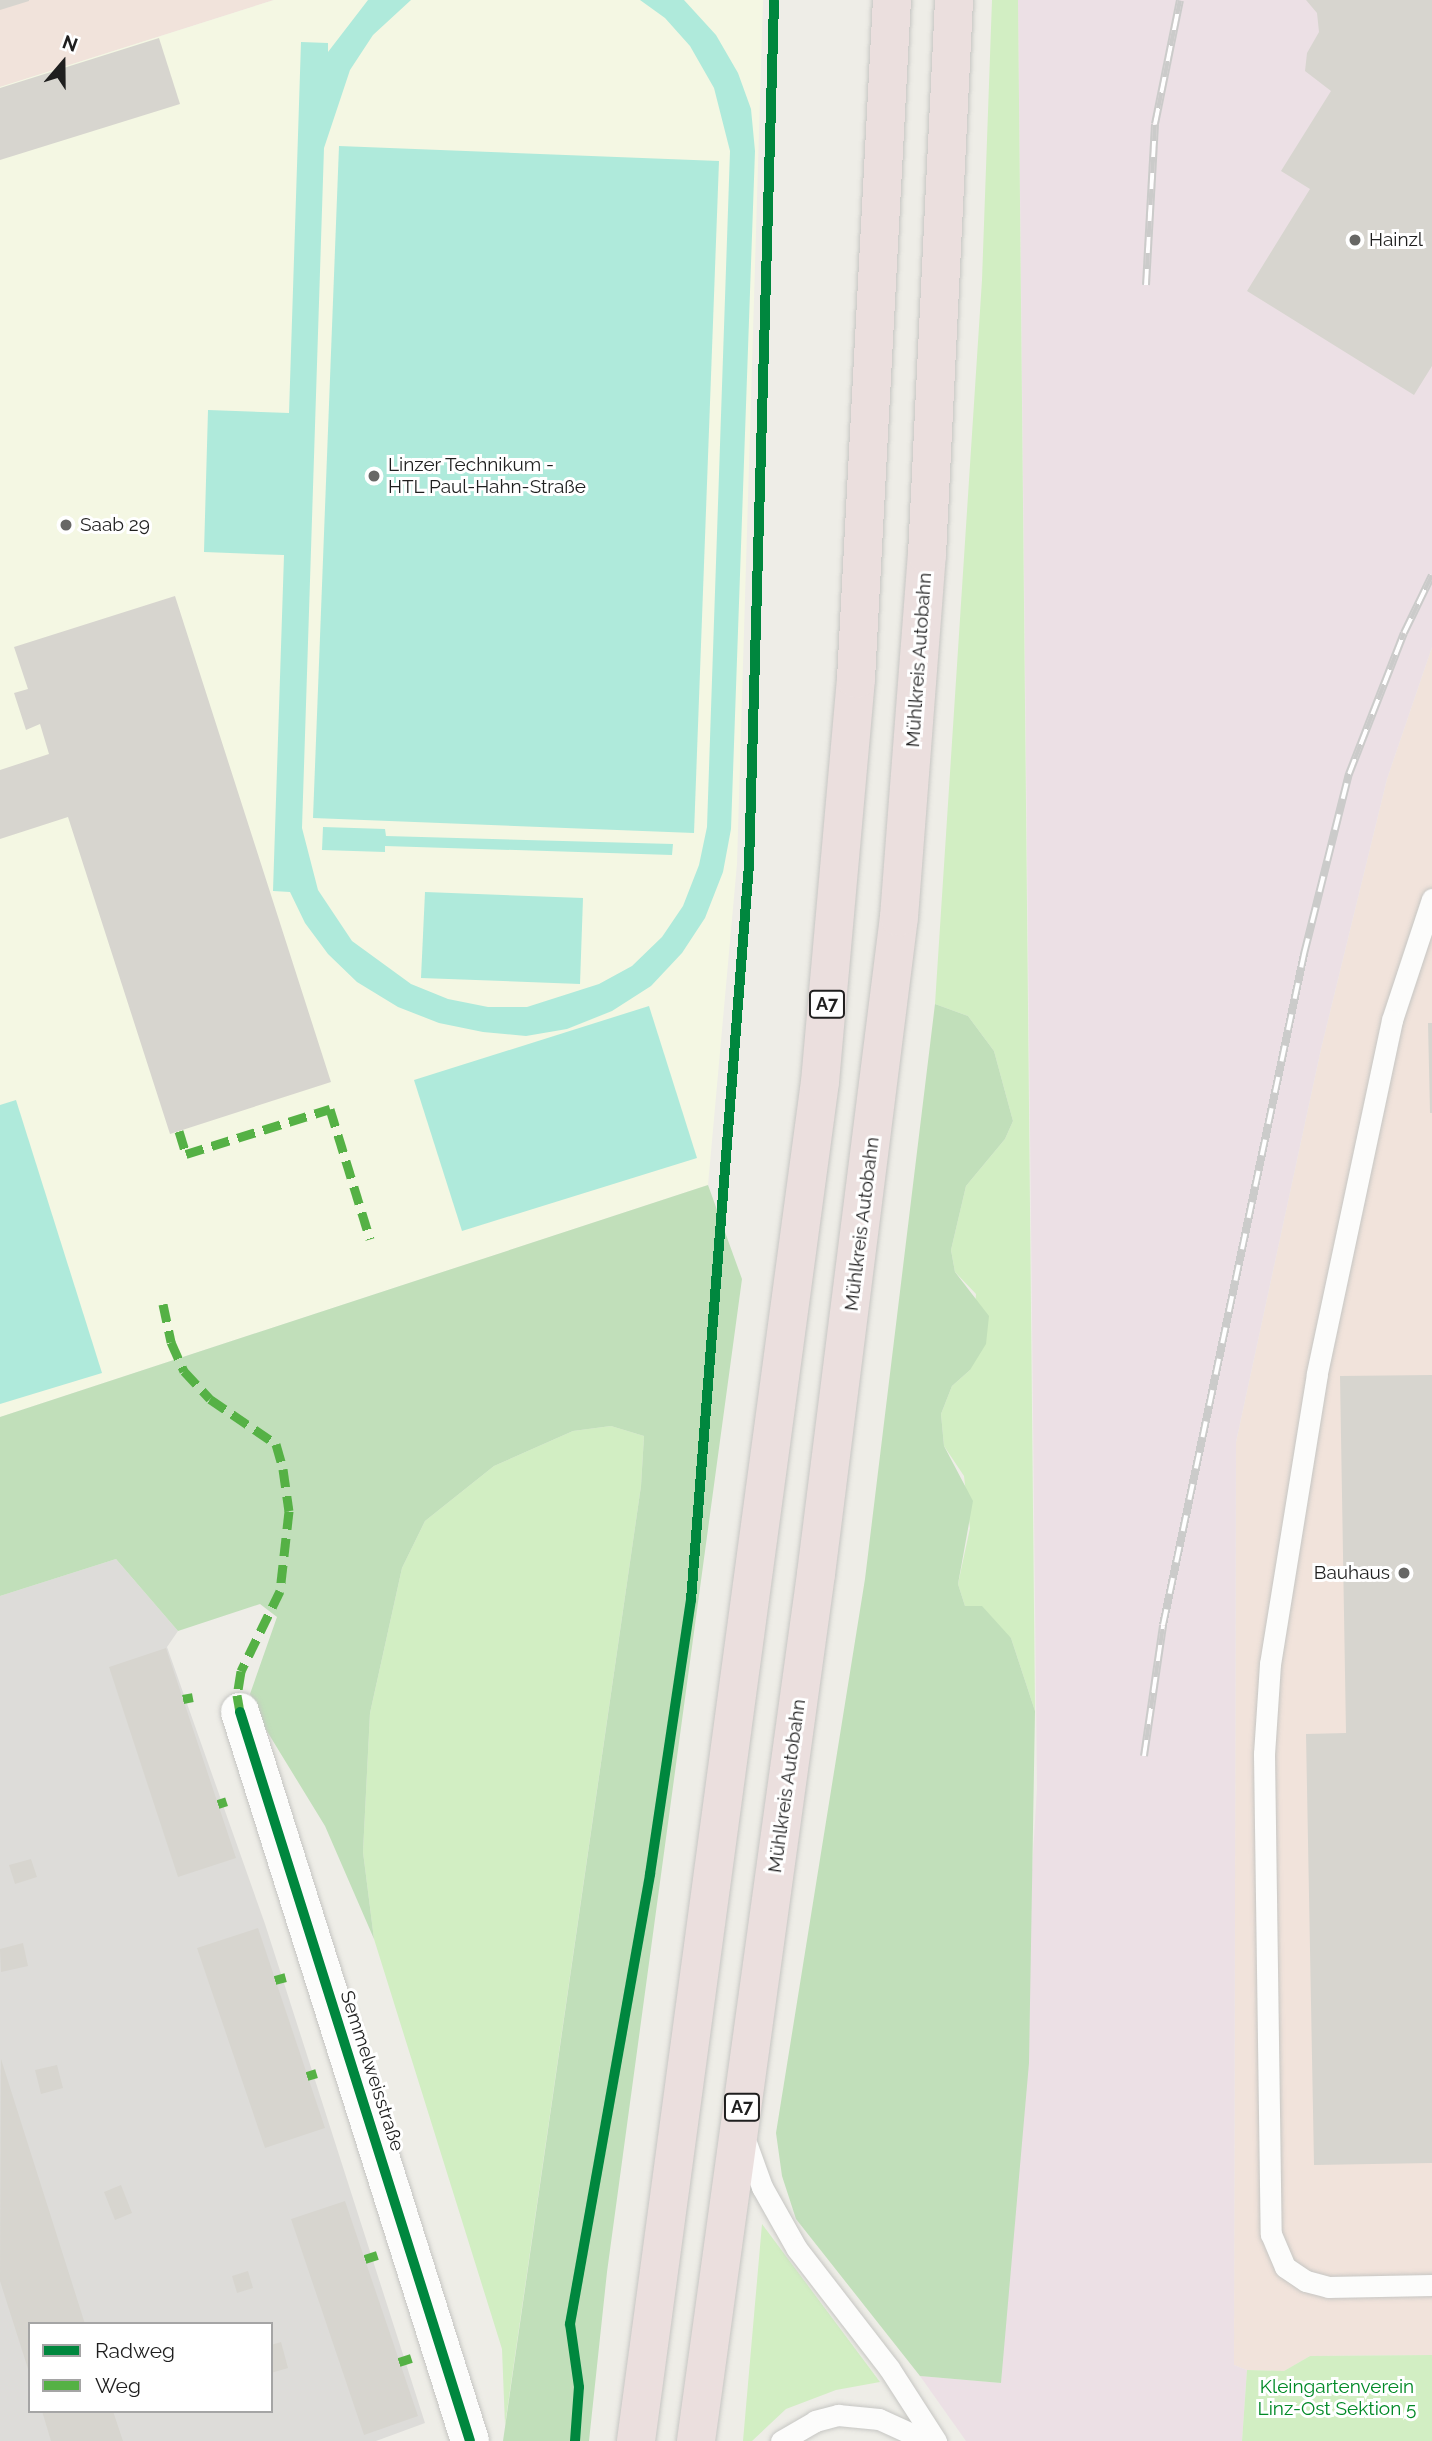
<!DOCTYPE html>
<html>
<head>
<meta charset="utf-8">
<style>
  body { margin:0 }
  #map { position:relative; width:1432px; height:2441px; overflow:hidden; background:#eeede7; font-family:Raleway,sans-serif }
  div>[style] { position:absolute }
  .residential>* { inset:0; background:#dddcd9 }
  .commercial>* { inset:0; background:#f1e3db }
  .industrial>* { inset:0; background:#ece0e5 }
  .education>* { inset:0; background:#f4f7e3 }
  .grass>* { inset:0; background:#d2eec3 }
  .forest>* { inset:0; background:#c1dfba }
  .pitch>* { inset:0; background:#afeadb }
  .building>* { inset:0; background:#d7d5cf }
  .roads { filter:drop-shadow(0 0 2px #c6c6c3) drop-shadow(0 0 2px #c6c6c3) }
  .lane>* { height:21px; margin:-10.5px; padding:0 10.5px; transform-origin:10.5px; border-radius:10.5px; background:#fcfcfb }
  .street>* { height:38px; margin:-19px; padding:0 19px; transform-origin:19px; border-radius:19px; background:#fcfcfb }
  .highway>* { height:38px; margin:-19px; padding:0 19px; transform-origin:19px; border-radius:19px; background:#ebdfde }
  .rail>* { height:8px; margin-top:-4px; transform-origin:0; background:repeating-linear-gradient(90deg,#fff 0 16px,#cbcbca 0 32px); box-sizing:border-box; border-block:2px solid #cbcbca }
  .quiet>* { height:9px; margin-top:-4.5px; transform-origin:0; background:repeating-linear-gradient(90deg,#55b145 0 18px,transparent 0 27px) }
  .cycleway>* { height:10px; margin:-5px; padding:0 5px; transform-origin:5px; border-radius:5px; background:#00873e }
  .dots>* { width:19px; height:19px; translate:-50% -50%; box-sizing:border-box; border:4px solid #fff; border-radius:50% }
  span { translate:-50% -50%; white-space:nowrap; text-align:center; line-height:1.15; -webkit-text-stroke:6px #fff; paint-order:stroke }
  .shield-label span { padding:2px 5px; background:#fff; border:2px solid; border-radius:5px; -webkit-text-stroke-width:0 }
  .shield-label { font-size:18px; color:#1f1f1f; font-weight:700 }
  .poi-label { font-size:19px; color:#1f1f1f }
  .left { translate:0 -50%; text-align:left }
  .right { translate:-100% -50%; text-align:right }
  .street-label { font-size:19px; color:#1f1f1f }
  .park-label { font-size:19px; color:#018926 }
  .legend { position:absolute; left:28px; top:2322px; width:245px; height:91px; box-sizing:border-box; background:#fff; border:2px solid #a5a5a5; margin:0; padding:9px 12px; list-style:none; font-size:21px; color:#1f1f1f }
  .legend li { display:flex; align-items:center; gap:14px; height:35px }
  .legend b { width:35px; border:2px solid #a5a5a5 }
  .north { position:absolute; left:28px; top:28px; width:70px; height:70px; -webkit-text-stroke:5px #fff; paint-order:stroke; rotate:20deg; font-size:19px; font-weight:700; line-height:28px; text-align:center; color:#1f1f1f }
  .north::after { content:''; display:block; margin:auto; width:24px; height:32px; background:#1f1f1f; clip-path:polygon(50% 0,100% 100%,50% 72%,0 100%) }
</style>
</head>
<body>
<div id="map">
  <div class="residential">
    <div style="clip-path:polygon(evenodd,116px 1559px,178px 1631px,167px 1647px,265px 1924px,425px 2423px,376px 2441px,0 2441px,0 1596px,116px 1559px,30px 2324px,271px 2324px,271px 2411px,30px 2411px,30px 2324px)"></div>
  </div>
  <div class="commercial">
    <div style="clip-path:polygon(0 0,274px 0,0 87px)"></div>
    <div style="clip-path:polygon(1432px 647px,1432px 2355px,1310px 2356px,1284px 2371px,1247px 2370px,1234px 2365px,1236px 1442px,1321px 1049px,1387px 779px)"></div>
  </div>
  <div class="industrial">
    <div style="clip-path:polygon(1018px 0,1432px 0,1432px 647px,1387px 779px,1321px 1049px,1236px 1442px,1234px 2365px,1247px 2370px,1242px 2441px,966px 2441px,920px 2376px,1001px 2383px,1037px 1788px)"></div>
  </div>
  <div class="education">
    <div style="clip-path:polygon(274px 0,763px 0,737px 864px,708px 1185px,0 1417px,0 87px)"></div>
  </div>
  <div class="grass">
    <div style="clip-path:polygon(992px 0,1018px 0,1035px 1711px,1011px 1638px,965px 1606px,958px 1584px,970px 1528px,964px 1476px,944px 1446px,941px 1414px,952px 1386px,970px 1370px,976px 1294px,955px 1272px,951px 1250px,966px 1186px,1005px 1139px,1013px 1121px,994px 1051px,968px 1016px,935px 1004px,982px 280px)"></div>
    <div style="clip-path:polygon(611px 1426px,644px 1436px,641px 1486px,505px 2425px,502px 2349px,374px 1939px,363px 1852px,370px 1713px,402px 1568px,425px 1521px,494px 1466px,573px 1431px)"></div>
    <div style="clip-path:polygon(762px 2224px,880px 2382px,836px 2390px,786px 2409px,752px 2441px,743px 2441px)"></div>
    <div style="clip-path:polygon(1432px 2355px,1432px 2441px,1242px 2441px,1247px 2370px,1284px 2371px,1310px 2356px)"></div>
  </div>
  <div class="forest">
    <div style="clip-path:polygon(935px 1004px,968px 1016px,994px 1051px,1013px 1121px,1005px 1139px,966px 1186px,951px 1250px,955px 1272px,989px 1316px,986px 1344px,970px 1370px,952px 1386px,941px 1414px,944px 1446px,973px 1501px,958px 1584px,965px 1606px,982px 1606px,1011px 1638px,1035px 1711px,1029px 2063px,1001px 2383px,920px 2376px,796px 2219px,782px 2176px,776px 2133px,865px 1579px)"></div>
    <div style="clip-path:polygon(708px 1185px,742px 1279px,607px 2272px,589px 2441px,503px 2441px,641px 1486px,644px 1436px,611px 1426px,573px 1431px,494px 1466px,425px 1521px,402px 1568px,370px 1713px,363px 1852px,374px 1939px,325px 1826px,265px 1728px,250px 1694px,277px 1617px,260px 1604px,178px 1631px,116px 1559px,0 1596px,0 1417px)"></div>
  </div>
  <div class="pitch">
    <div style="clip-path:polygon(368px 0,411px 0,373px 35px,350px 70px,324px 148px,302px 828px,318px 890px,352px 941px,411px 984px,448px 999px,488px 1007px,527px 1007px,599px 984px,632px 966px,662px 937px,683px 906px,699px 865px,707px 827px,730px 151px,714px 88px,690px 46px,665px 18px,640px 0,684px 0,716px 35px,738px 73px,751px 109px,755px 151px,731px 829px,723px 872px,705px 918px,682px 953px,651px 986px,612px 1011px,567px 1029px,526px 1036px,483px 1032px,439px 1023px,398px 1007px,357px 982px,328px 954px,305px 923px,290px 892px,273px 891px,284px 555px,204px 552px,208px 410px,289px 413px,301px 42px,328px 43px,328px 52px)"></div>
    <div style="clip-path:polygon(339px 146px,719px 161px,694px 833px,313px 818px)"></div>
    <div style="clip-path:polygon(323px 827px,385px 829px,386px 836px,673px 844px,672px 855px,385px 846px,385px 852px,322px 850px)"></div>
    <div style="clip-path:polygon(425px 892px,583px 898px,580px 984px,421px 978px)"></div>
    <div style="clip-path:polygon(649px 1006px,697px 1158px,462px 1231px,414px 1080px)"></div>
    <div style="clip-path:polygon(16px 1100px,102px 1373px,0 1404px,0 1105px)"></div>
  </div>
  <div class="building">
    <div style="clip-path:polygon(0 0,29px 0,29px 1px,0 10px)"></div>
    <div style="clip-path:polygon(1306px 0,1432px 0,1432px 366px,1414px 395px,1247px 291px,1310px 189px,1281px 171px,1331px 91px,1305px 71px,1307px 53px,1319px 32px,1317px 13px)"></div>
    <div style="clip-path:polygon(159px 38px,180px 104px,0 160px,0 88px)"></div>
    <div style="clip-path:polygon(175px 596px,331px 1082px,170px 1134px,68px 817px,0 839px,0 770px,49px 754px,40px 724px,26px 730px,14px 693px,28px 689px,14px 647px)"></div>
    <div style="clip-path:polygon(1428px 1023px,1432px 1023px,1432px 1113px,1430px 1113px)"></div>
    <div style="clip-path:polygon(1432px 1375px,1432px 2163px,1314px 2165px,1306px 1734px,1346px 1733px,1340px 1376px)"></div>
    <div style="clip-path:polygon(166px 1648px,236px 1858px,178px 1877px,109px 1667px)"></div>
    <div style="clip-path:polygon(31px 1859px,37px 1877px,15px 1884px,9px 1865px)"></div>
    <div style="clip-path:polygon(258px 1928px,325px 2128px,265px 2148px,197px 1948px)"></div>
    <div style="clip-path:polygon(23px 1943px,28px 1966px,1px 1972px,0 1949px)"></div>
    <div style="clip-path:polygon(1px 2059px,85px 2324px,30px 2324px,29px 2372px,0 2281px)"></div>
    <div style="clip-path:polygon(57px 2065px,63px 2088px,41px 2094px,35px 2070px)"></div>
    <div style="clip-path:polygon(121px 2185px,132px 2213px,115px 2220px,104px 2192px)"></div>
    <div style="clip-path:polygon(345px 2201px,418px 2416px,364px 2435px,291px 2219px)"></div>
    <div style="clip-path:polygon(248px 2271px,253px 2288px,237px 2293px,232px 2276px)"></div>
    <div style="clip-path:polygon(281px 2342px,288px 2368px,271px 2373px,271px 2345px)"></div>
    <div style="clip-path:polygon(42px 2411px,113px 2411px,123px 2441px,51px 2441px)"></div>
  </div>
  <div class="roads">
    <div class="lane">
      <div style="left:1432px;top:899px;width:127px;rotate:108.3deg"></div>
      <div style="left:1392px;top:1020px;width:362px;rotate:102deg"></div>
      <div style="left:1317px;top:1374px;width:294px;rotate:99.2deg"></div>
      <div style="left:1270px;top:1664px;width:90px;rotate:93.8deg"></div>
      <div style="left:1264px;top:1754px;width:480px;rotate:89.2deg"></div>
      <div style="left:1271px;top:2234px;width:36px;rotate:67deg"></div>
      <div style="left:1285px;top:2267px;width:25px;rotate:34deg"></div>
      <div style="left:1306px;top:2281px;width:23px;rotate:15deg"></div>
      <div style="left:1328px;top:2287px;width:104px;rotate:-1.1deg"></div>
      <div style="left:744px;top:2137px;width:53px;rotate:70.2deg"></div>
      <div style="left:762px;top:2187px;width:71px;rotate:60.6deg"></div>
      <div style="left:797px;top:2249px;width:150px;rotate:52.3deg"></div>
      <div style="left:889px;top:2368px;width:87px;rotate:57.2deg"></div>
      <div style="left:781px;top:2441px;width:39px;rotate:-30deg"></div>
      <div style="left:815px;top:2421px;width:24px;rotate:-15deg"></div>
      <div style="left:838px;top:2415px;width:41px;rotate:5.6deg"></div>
      <div style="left:879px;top:2419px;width:53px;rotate:24.6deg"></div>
    </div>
    <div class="street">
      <div style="left:240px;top:1712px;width:764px;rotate:72.49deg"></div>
    </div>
    <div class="highway">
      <div style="left:636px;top:2441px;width:1371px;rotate:-82.29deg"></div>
      <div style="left:820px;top:1082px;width:405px;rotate:-84.9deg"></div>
      <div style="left:856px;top:679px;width:680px;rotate:-86.97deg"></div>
      <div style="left:696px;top:2441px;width:875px;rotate:-82.12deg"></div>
      <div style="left:816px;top:1574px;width:662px;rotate:-82.8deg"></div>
      <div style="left:899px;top:917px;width:363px;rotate:-85.6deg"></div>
      <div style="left:927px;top:555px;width:556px;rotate:-87.21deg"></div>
    </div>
  </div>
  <div class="rail">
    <div style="left:1146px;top:285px;width:161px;rotate:-86.8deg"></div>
    <div style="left:1155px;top:124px;width:126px;rotate:-78.6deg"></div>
    <div style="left:1144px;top:1756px;width:132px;rotate:-81.7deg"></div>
    <div style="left:1163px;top:1625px;width:686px;rotate:-78.13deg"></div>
    <div style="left:1304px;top:954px;width:186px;rotate:-76deg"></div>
    <div style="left:1349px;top:774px;width:151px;rotate:-68.7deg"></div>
    <div style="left:1404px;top:633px;width:64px;rotate:-64.2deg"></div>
  </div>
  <div class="quiet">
    <div style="left:179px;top:1131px;width:24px;rotate:73deg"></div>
    <div style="left:186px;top:1154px;width:151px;rotate:-17.4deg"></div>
    <div style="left:330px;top:1109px;width:136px;rotate:72.9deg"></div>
    <div style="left:163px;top:1304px;width:39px;rotate:78deg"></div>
    <div style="left:171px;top:1342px;width:32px;rotate:66deg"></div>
    <div style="left:184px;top:1371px;width:38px;rotate:47deg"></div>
    <div style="left:210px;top:1399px;width:80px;rotate:34.3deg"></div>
    <div style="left:276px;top:1444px;width:26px;rotate:74deg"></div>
    <div style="left:283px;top:1469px;width:42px;rotate:81.9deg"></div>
    <div style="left:289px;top:1511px;width:81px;rotate:96.4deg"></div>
    <div style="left:280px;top:1591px;width:89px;rotate:116deg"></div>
    <div style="left:241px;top:1671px;width:24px;rotate:99deg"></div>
    <div style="left:237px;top:1695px;width:17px;rotate:80deg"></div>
    <div style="left:183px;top:1699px;width:10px;rotate:-11deg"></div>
    <div style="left:218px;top:1804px;width:9px;rotate:-18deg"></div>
    <div style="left:275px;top:1980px;width:11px;rotate:-15deg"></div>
    <div style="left:307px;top:2076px;width:10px;rotate:-17deg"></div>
    <div style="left:365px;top:2259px;width:13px;rotate:-18deg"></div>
    <div style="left:399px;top:2362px;width:13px;rotate:-18deg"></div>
  </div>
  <div class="cycleway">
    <div style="left:240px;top:1712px;width:764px;rotate:72.49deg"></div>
    <div style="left:575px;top:2441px;width:54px;rotate:-85.8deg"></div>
    <div style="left:579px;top:2387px;width:64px;rotate:-98.1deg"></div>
    <div style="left:570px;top:2324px;width:457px;rotate:-79.9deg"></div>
    <div style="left:650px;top:1874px;width:277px;rotate:-81.5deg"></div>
    <div style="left:691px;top:1600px;width:737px;rotate:-85.49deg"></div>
    <div style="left:749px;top:865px;width:865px;rotate:-88.34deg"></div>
  </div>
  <div class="dots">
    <div style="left:1355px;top:240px;background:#676765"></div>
    <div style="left:374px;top:476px;background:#676765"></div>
    <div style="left:66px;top:525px;background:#676765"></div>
    <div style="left:1404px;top:1573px;background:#676765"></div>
  </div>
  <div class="shield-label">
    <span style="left:827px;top:1004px">A7</span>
    <span style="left:742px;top:2107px">A7</span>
  </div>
  <div class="poi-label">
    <span class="left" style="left:1369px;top:240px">Hainzl</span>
    <span class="left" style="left:388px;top:476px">Linzer Technikum -<br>HTL Paul-Hahn-Straße</span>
    <span class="left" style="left:80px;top:525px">Saab 29</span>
    <span class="right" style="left:1390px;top:1573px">Bauhaus</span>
  </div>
  <div class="street-label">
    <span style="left:919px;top:660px;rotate:-86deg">Mühlkreis Autobahn</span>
    <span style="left:862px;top:1224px;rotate:-83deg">Mühlkreis Autobahn</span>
    <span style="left:787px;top:1786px;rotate:-82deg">Mühlkreis Autobahn</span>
    <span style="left:372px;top:2071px;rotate:72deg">Semmelweisstraße</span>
  </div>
  <div class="park-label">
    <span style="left:1337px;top:2398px">Kleingartenverein<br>Linz-Ost Sektion 5</span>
  </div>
  <ul class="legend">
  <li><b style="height:9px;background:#00873e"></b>Radweg</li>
  <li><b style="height:9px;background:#55b145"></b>Weg</li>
  </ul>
  <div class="north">N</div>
</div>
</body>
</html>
